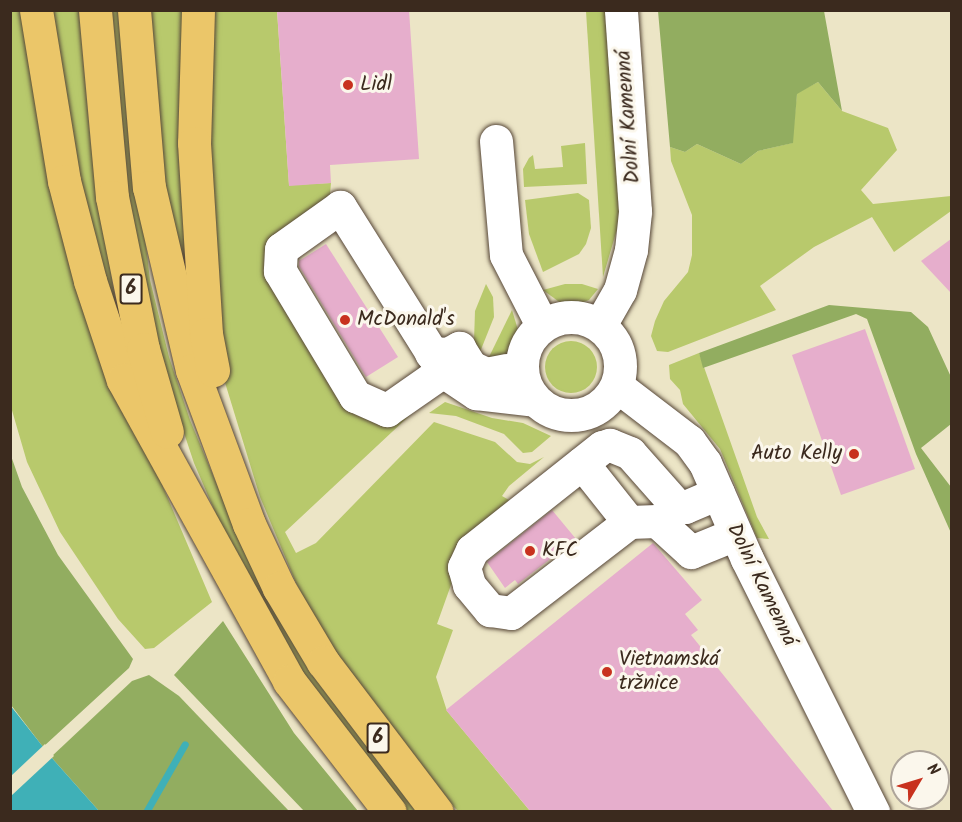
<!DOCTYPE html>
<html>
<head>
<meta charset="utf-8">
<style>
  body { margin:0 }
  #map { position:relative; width:962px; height:822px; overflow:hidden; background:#ece5c6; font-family:Kalam,sans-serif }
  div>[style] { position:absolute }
  .green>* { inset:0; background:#b8c96c }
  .round { border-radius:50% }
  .forest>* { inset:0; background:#92ad60 }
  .water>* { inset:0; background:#3fb0b7 }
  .pier>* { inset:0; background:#ece5c6 }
  .stream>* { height:7px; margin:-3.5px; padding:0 3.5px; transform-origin:3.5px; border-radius:3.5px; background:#3fb0b7 }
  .building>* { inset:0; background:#e6aecc }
  .roads { filter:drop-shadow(0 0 2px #564637) drop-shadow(0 0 2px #564637) }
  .minor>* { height:33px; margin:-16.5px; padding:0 16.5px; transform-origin:16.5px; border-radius:16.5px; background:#fff }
  .minor>.ring { margin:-16.5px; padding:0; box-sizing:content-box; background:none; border:33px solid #fff; border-radius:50% }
  .highway>* { height:33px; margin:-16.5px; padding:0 16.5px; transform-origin:16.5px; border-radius:16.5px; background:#ebc669 }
  .dots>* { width:16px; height:16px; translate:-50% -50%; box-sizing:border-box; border:3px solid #fbf7ec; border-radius:50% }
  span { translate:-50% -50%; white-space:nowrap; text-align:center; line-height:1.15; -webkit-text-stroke:6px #fbf7ec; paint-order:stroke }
  .shield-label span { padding:2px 4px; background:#fbf7ec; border:2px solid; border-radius:4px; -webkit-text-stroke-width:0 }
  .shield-label { font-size:20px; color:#3b2a1e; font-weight:700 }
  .poi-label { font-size:21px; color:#3b2a1e }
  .left { translate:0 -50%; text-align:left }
  .right { translate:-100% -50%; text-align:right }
  .street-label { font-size:21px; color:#3b2a1e }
  .frame { position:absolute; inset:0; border:12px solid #3b2a1e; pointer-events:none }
  .north { position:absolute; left:890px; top:750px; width:60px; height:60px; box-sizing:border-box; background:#fbf7ec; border:2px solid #aea59a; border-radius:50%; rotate:52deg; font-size:16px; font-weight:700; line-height:24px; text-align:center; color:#3b2a1e }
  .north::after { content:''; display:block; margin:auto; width:21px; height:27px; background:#c8321e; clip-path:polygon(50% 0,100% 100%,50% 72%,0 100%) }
</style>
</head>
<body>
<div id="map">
  <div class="green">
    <div style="clip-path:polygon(10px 11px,26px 11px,95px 327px,212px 602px,154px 648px,145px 649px,118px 619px,60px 532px,27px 462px,11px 407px)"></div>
    <div style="clip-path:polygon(51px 11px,79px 11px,91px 145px,118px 319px,106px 287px,81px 182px)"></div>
    <div style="clip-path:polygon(109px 11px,118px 11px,150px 280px,169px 357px,190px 420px,245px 552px,320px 683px,379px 763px,421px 811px,407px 811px,316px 697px,228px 542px,194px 463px,169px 388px,130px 227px)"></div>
    <div style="clip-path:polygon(149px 11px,186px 11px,192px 309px,162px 171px)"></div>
    <div style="clip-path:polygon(210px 11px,277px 11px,289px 185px,331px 183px,329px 205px,283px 235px,334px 390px,423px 403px,285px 532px,296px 553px,316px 543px,434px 422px,495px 442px,517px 462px,530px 464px,544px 457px,509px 486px,502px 496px,509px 500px,461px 557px,437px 624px,453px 630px,436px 677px,447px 711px,530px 811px,458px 811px,445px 798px,327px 640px,296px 583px,260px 497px,223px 376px,205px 122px)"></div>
    <div style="clip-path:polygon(586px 11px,610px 11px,620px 219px,603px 277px)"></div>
    <div style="clip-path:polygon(818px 82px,842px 111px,888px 128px,897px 150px,861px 190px,873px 204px,951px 196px,951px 211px,894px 252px,872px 217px,814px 247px,760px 286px,776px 310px,668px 352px,657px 351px,651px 336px,655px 321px,664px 301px,688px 272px,692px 255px,692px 215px,671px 161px,670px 147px,685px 152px,697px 144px,741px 164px,758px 151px,792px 143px,797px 93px)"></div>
    <div style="clip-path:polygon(585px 143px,587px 184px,524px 187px,523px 169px,529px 158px,533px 155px,535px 169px,563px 167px,561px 146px)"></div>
    <div style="clip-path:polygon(578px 193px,589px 200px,591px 228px,586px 244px,579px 254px,543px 272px,529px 234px,525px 200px)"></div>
    <div style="clip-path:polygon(486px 284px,493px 297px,494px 317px,480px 352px,474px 341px,475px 311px)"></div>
    <div style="clip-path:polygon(565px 284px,582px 284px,598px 289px,589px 300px,576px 305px,562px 304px,543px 290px)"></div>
    <div style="clip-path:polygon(512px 310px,518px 330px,513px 352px,509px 359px,489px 357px)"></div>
    <div class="round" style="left:545px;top:341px;width:52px;height:52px"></div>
    <div style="clip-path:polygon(699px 353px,757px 517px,769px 539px,757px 538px,720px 449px,683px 404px,680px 390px,670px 379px,669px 365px)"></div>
    <div style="clip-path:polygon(445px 402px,492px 418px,523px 423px,551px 436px,532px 452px,523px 453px,504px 434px,456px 416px,429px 413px)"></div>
  </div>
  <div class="forest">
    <div style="clip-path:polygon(658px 11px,824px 11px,842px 111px,818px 82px,797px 94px,793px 143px,758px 151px,741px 164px,697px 144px,685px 152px,670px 147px)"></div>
    <div style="clip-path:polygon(829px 305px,911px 312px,928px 327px,951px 377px,951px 424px,921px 448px,951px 487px,951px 533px,916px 454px,867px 319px,856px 314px,703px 368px,699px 353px)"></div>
    <div style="clip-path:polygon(10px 453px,22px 487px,58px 555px,133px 659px,129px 668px,43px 747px,11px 705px)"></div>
    <div style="clip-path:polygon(223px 621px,294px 733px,358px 811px,304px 811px,174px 675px)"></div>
    <div style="clip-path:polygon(149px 675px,179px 696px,289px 811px,99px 811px,51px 757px,132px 681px)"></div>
  </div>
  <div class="water">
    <div style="clip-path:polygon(10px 705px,51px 757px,99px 811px,11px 811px)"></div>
  </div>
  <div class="pier">
    <div style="clip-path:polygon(45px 744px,54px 756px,11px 796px,11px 776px)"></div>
  </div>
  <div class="stream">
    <div style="left:146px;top:812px;width:78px;rotate:-60.2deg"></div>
  </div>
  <div class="building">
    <div style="clip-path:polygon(277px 10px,409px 10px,419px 159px,330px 165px,331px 183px,289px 186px)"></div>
    <div style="clip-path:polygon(951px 239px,951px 293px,921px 261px)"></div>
    <div style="clip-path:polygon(326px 244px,398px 357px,366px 377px,299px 266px,299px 261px)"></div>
    <div style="clip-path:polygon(865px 329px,915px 469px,841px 495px,792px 355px)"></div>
    <div style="clip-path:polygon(552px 510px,576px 539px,518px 584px,515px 580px,505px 588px,487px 562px)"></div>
    <div style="clip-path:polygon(653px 543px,702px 600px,685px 614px,698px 630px,691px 635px,834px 812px,531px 812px,446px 710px)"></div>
  </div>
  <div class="roads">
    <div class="minor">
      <div style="left:496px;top:141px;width:114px;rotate:85deg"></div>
      <div style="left:506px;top:255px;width:79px;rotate:62.8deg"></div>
      <div class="ring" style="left:522px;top:317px;width:65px;height:65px"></div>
      <div style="left:600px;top:325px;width:40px;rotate:-60.3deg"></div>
      <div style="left:620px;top:290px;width:41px;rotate:-74.6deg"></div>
      <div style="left:631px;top:250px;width:39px;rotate:-84deg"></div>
      <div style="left:635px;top:211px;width:201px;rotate:-94deg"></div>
      <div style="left:431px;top:353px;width:17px;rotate:3deg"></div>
      <div style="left:448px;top:354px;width:13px;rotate:-29deg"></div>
      <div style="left:459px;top:348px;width:22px;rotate:58deg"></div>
      <div style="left:471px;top:367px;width:17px;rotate:25deg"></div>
      <div style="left:486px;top:374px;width:21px;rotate:-11deg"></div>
      <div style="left:443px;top:371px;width:194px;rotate:-122.1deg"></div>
      <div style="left:340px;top:207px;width:72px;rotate:144.6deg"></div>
      <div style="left:281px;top:249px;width:22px;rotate:93deg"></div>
      <div style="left:280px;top:271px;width:146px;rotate:59deg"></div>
      <div style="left:355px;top:396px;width:35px;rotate:24deg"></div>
      <div style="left:387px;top:410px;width:68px;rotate:-34.9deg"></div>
      <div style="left:443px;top:371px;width:40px;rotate:34deg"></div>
      <div style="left:476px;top:393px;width:59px;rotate:6.8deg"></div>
      <div style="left:617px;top:386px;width:91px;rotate:37.4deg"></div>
      <div style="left:689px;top:441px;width:27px;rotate:54deg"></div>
      <div style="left:705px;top:463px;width:105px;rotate:66.4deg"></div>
      <div style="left:747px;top:559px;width:283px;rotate:63.5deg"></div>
      <div style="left:582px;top:463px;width:75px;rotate:51.5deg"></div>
      <div style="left:718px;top:493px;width:36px;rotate:157deg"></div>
      <div style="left:685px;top:507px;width:9px;rotate:-167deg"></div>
      <div style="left:676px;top:505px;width:69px;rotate:-131.5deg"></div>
      <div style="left:630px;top:453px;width:22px;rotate:-158deg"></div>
      <div style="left:610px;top:445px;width:8px;rotate:166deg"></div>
      <div style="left:602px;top:447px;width:166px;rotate:141.6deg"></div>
      <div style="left:472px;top:550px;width:19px;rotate:115deg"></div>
      <div style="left:464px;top:567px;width:19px;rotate:74deg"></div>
      <div style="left:469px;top:585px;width:33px;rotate:50deg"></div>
      <div style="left:490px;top:610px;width:21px;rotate:8deg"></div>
      <div style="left:511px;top:613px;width:149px;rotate:-37.6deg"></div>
      <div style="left:629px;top:522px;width:28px;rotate:-2deg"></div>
      <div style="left:657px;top:521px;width:46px;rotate:42.4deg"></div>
      <div style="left:691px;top:552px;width:48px;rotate:-22.2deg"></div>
    </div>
    <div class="highway">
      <div style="left:36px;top:10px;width:173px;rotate:80.7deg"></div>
      <div style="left:64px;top:181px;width:103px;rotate:75.4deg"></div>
      <div style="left:90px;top:281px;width:104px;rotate:71.6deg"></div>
      <div style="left:123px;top:380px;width:344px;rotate:61.1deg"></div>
      <div style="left:289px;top:681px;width:165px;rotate:52.4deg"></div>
      <div style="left:95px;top:10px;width:188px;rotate:84.8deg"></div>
      <div style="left:112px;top:197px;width:155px;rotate:78.5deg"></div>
      <div style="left:143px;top:349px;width:86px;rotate:73.9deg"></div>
      <div style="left:134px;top:10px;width:178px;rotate:85.2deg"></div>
      <div style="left:149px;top:187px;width:188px;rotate:76.8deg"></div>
      <div style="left:192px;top:370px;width:164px;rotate:69.7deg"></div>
      <div style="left:249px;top:524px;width:71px;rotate:64.9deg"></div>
      <div style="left:279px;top:588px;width:86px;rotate:59.3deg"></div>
      <div style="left:323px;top:662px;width:188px;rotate:52.8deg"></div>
      <div style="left:198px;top:10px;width:133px;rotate:91.7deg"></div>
      <div style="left:194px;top:143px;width:191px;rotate:86.4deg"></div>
      <div style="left:206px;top:334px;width:37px;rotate:79deg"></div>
    </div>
  </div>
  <div class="dots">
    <div style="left:348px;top:85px;background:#c8321e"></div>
    <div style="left:345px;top:320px;background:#c8321e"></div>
    <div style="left:854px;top:454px;background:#c8321e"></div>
    <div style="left:530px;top:551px;background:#c8321e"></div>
    <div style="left:607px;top:672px;background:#c8321e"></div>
  </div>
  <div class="shield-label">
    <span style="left:131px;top:289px">6</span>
    <span style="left:378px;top:738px">6</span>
  </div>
  <div class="poi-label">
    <span class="left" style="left:360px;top:85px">Lidl</span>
    <span class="left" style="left:357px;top:320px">McDonald's</span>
    <span class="right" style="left:842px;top:454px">Auto Kelly</span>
    <span class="left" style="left:542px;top:551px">KFC</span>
    <span class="left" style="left:619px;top:672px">Vietnamská<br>tržnice</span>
  </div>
  <div class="street-label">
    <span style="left:629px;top:117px;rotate:-94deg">Dolní Kamenná</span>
    <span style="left:761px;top:585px;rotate:64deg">Dolní Kamenná</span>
  </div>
  <div class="frame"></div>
  <div class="north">N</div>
</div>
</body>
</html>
